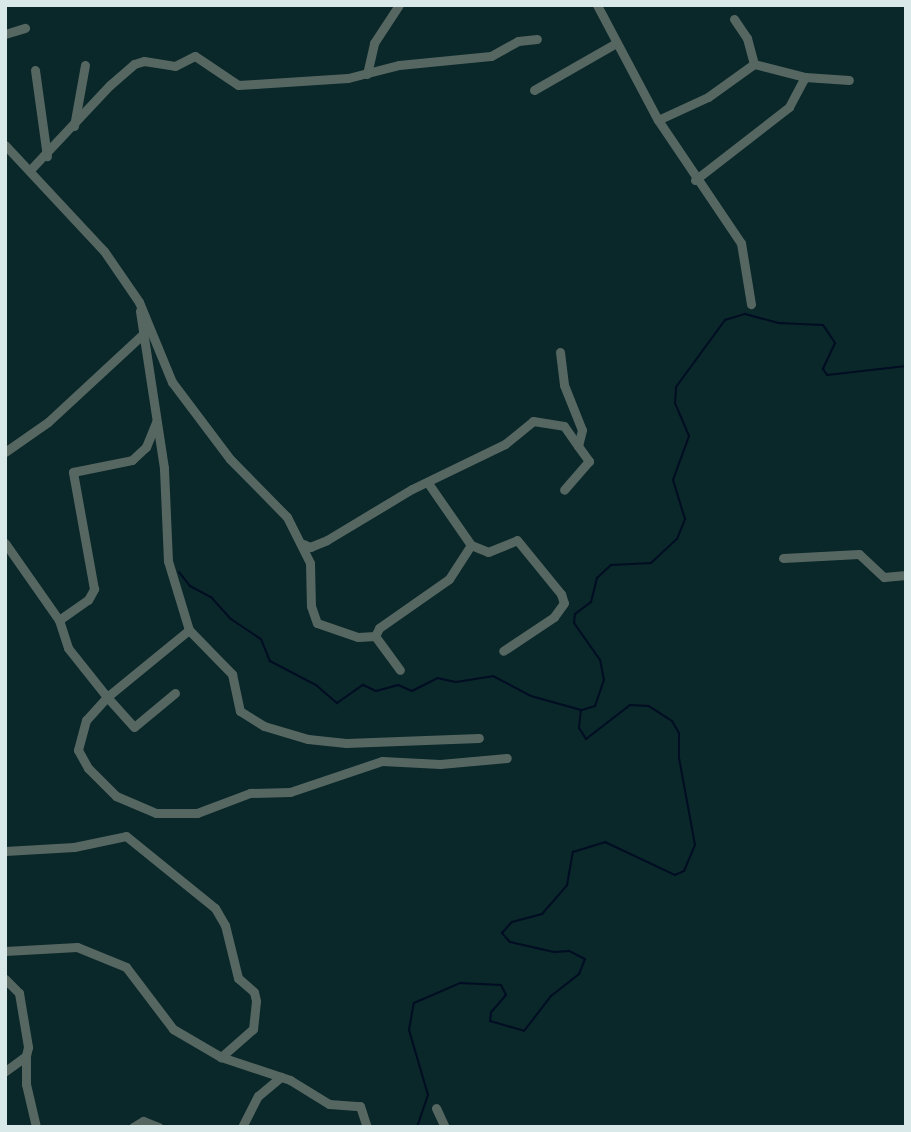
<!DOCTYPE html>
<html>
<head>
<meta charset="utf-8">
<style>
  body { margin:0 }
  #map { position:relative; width:911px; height:1132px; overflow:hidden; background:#0a2729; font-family:"Alegreya Sans",sans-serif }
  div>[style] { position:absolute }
  .stream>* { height:2px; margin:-1px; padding:0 1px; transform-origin:1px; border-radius:1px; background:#000d22 }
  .minor>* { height:9px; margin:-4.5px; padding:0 4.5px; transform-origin:4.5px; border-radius:4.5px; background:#566762 }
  span { translate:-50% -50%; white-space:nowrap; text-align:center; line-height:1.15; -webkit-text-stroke:5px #040e0f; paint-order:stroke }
  .frame { position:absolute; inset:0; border:7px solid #d9e9ea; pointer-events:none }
</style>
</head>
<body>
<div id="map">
  <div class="stream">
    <div style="left:179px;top:572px;width:18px;rotate:52deg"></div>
    <div style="left:190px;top:586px;width:24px;rotate:28deg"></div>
    <div style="left:211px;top:597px;width:30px;rotate:48deg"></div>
    <div style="left:231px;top:619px;width:36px;rotate:34deg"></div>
    <div style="left:261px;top:639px;width:24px;rotate:68deg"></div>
    <div style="left:270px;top:661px;width:52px;rotate:27.6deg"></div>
    <div style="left:316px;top:685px;width:28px;rotate:41deg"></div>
    <div style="left:337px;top:703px;width:32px;rotate:-35deg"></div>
    <div style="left:363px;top:685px;width:14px;rotate:25deg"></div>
    <div style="left:376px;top:691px;width:23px;rotate:-15deg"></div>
    <div style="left:398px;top:685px;width:15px;rotate:23deg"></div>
    <div style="left:412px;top:691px;width:28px;rotate:-27deg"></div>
    <div style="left:437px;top:678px;width:19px;rotate:12deg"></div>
    <div style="left:456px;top:682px;width:37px;rotate:-9deg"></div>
    <div style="left:493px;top:676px;width:43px;rotate:27.8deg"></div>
    <div style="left:531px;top:696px;width:52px;rotate:15.6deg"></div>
    <div style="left:582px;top:710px;width:14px;rotate:-17deg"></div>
    <div style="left:595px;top:706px;width:28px;rotate:-71deg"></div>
    <div style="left:604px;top:680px;width:20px;rotate:-101deg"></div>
    <div style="left:600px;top:660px;width:45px;rotate:-125.1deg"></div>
    <div style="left:574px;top:623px;width:9px;rotate:-84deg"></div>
    <div style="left:575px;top:614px;width:20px;rotate:-37deg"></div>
    <div style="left:591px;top:602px;width:25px;rotate:-76deg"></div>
    <div style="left:597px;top:578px;width:19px;rotate:-43deg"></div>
    <div style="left:611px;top:565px;width:40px;rotate:-2.9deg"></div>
    <div style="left:651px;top:563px;width:35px;rotate:-43deg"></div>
    <div style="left:677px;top:539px;width:22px;rotate:-68deg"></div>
    <div style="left:685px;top:519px;width:41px;rotate:-107.1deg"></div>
    <div style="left:673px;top:480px;width:47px;rotate:-70deg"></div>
    <div style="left:689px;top:436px;width:36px;rotate:-113deg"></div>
    <div style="left:675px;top:403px;width:16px;rotate:-86deg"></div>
    <div style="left:676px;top:387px;width:83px;rotate:-53.8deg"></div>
    <div style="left:725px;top:320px;width:21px;rotate:-17deg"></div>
    <div style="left:745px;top:314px;width:34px;rotate:15deg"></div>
    <div style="left:778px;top:323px;width:45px;rotate:2.5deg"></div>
    <div style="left:823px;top:325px;width:22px;rotate:56deg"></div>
    <div style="left:835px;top:343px;width:29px;rotate:115deg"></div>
    <div style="left:823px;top:369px;width:7px;rotate:56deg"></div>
    <div style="left:827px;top:375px;width:80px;rotate:-6.5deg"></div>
    <div style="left:417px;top:1127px;width:34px;rotate:-71deg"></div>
    <div style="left:428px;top:1095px;width:68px;rotate:-106.3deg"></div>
    <div style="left:409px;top:1030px;width:27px;rotate:-80deg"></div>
    <div style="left:414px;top:1003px;width:50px;rotate:-23.5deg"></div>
    <div style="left:460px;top:983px;width:41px;rotate:2.8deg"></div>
    <div style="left:501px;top:985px;width:11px;rotate:63deg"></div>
    <div style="left:506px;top:995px;width:23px;rotate:131deg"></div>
    <div style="left:491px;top:1012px;width:9px;rotate:96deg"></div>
    <div style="left:490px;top:1021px;width:35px;rotate:16deg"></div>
    <div style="left:524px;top:1031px;width:44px;rotate:-52.4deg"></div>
    <div style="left:551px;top:996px;width:36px;rotate:-38deg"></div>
    <div style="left:579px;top:974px;width:16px;rotate:-68deg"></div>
    <div style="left:585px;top:959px;width:18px;rotate:-153deg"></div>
    <div style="left:569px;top:951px;width:15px;rotate:176deg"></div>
    <div style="left:554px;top:952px;width:45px;rotate:-167.2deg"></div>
    <div style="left:510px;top:942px;width:12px;rotate:-132deg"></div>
    <div style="left:502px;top:933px;width:15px;rotate:-48deg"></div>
    <div style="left:512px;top:922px;width:31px;rotate:-15deg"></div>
    <div style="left:542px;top:914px;width:38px;rotate:-49deg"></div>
    <div style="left:567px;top:885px;width:34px;rotate:-80deg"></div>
    <div style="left:573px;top:852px;width:34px;rotate:-17deg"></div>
    <div style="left:605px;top:842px;width:77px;rotate:25.2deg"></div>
    <div style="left:675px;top:875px;width:10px;rotate:-24deg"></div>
    <div style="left:684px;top:871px;width:28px;rotate:-67deg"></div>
    <div style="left:695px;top:845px;width:88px;rotate:-100.4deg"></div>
    <div style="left:679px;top:758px;width:25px;rotate:-90deg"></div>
    <div style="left:679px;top:733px;width:14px;rotate:-120deg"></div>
    <div style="left:672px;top:721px;width:27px;rotate:-147deg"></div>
    <div style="left:649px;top:706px;width:19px;rotate:-177deg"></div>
    <div style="left:630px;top:705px;width:56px;rotate:142.3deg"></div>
    <div style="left:586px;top:739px;width:13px;rotate:-122deg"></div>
    <div style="left:579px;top:728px;width:18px;rotate:-84deg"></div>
  </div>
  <div class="minor">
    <div style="left:597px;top:5px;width:130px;rotate:62.1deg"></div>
    <div style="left:658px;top:120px;width:148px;rotate:56deg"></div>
    <div style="left:741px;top:243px;width:62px;rotate:80.7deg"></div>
    <div style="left:734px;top:19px;width:23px;rotate:56deg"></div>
    <div style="left:747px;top:38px;width:27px;rotate:75deg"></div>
    <div style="left:754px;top:64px;width:53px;rotate:14.3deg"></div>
    <div style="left:805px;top:77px;width:44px;rotate:3.9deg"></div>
    <div style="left:5px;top:34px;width:21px;rotate:-17deg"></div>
    <div style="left:35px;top:70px;width:87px;rotate:82.1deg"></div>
    <div style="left:367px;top:74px;width:32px;rotate:-77deg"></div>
    <div style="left:374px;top:43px;width:45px;rotate:-56.7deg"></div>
    <div style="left:534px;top:90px;width:95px;rotate:-29.8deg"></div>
    <div style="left:658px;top:120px;width:55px;rotate:-24.7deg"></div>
    <div style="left:708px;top:97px;width:57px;rotate:-35.7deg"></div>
    <div style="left:74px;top:126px;width:62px;rotate:-79.8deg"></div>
    <div style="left:5px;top:145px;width:145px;rotate:47deg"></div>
    <div style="left:104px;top:251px;width:62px;rotate:55.5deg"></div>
    <div style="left:139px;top:302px;width:87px;rotate:67.6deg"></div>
    <div style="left:172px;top:382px;width:96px;rotate:53deg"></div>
    <div style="left:230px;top:459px;width:81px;rotate:45.5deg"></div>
    <div style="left:287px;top:517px;width:51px;rotate:63.4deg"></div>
    <div style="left:310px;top:563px;width:43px;rotate:88.7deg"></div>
    <div style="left:311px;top:606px;width:18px;rotate:71deg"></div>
    <div style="left:317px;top:623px;width:43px;rotate:18.9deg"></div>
    <div style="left:358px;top:637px;width:17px;rotate:-3deg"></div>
    <div style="left:375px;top:636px;width:42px;rotate:53.7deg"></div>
    <div style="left:31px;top:169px;width:115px;rotate:-46.8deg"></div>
    <div style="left:110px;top:85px;width:32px;rotate:-41deg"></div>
    <div style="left:134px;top:64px;width:10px;rotate:-17deg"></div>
    <div style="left:144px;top:61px;width:31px;rotate:9deg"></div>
    <div style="left:175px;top:66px;width:22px;rotate:-27deg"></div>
    <div style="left:195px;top:56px;width:52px;rotate:34deg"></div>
    <div style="left:238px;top:85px;width:17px;rotate:-3deg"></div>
    <div style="left:255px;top:84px;width:93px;rotate:-3.7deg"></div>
    <div style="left:348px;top:78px;width:53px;rotate:-14.3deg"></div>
    <div style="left:399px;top:65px;width:92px;rotate:-5.6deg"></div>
    <div style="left:491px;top:56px;width:31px;rotate:-29deg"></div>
    <div style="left:518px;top:41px;width:19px;rotate:-6deg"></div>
    <div style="left:695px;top:180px;width:119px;rotate:-37.8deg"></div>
    <div style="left:789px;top:107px;width:34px;rotate:-62deg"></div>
    <div style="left:560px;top:352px;width:33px;rotate:83deg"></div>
    <div style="left:564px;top:385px;width:48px;rotate:68.2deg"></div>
    <div style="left:582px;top:430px;width:16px;rotate:104deg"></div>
    <div style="left:578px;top:446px;width:19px;rotate:54deg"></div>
    <div style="left:589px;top:461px;width:38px;rotate:131deg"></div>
    <div style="left:5px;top:452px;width:52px;rotate:-34.9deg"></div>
    <div style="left:48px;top:422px;width:129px;rotate:-42.8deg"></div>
    <div style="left:428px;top:483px;width:75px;rotate:55.3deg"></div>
    <div style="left:471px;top:545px;width:18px;rotate:22deg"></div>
    <div style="left:488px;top:552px;width:31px;rotate:-22deg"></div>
    <div style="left:517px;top:540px;width:70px;rotate:50.8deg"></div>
    <div style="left:561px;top:594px;width:9px;rotate:72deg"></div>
    <div style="left:564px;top:603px;width:17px;rotate:126deg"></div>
    <div style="left:554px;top:617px;width:61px;rotate:146.3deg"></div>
    <div style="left:5px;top:543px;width:94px;rotate:55deg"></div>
    <div style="left:59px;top:620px;width:29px;rotate:72deg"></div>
    <div style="left:68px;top:648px;width:63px;rotate:51.5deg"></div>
    <div style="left:107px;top:697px;width:106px;rotate:-39.3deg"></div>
    <div style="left:189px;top:630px;width:72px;rotate:-106.9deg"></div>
    <div style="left:168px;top:561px;width:93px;rotate:-92.5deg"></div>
    <div style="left:164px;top:468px;width:159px;rotate:-98.7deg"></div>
    <div style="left:303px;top:544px;width:8px;rotate:23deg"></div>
    <div style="left:310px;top:547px;width:18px;rotate:-22deg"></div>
    <div style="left:327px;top:540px;width:99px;rotate:-31deg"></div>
    <div style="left:412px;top:489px;width:103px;rotate:-25.8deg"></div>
    <div style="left:505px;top:444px;width:36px;rotate:-39deg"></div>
    <div style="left:533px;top:421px;width:31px;rotate:9deg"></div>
    <div style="left:564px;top:426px;width:24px;rotate:55deg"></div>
    <div style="left:783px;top:558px;width:76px;rotate:-3deg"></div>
    <div style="left:859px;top:554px;width:34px;rotate:43deg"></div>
    <div style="left:884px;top:577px;width:22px;rotate:-5deg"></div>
    <div style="left:59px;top:620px;width:35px;rotate:-35deg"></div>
    <div style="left:88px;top:600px;width:13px;rotate:-61deg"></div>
    <div style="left:94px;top:589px;width:119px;rotate:-100.2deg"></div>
    <div style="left:73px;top:472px;width:60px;rotate:-11.5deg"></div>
    <div style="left:132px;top:460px;width:19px;rotate:-43deg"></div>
    <div style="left:146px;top:447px;width:27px;rotate:-68deg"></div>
    <div style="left:189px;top:630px;width:62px;rotate:45.7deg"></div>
    <div style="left:232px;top:674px;width:38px;rotate:78deg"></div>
    <div style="left:240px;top:711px;width:28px;rotate:32deg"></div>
    <div style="left:264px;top:726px;width:46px;rotate:16.5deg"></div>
    <div style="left:308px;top:739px;width:38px;rotate:6deg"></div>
    <div style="left:346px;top:743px;width:133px;rotate:-2.2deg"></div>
    <div style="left:375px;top:636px;width:9px;rotate:-63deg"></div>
    <div style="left:379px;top:628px;width:85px;rotate:-35deg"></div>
    <div style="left:449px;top:579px;width:40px;rotate:-57.1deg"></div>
    <div style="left:175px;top:693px;width:53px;rotate:140.3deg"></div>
    <div style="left:134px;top:727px;width:40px;rotate:-132deg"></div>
    <div style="left:107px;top:697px;width:31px;rotate:132deg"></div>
    <div style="left:86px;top:720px;width:31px;rotate:105deg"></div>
    <div style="left:78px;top:750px;width:21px;rotate:61deg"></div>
    <div style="left:88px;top:768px;width:40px;rotate:45deg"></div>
    <div style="left:116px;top:796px;width:43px;rotate:23deg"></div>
    <div style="left:156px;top:813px;width:41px"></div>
    <div style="left:197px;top:813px;width:57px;rotate:-20.7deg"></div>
    <div style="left:250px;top:793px;width:40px;rotate:-1.4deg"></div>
    <div style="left:290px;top:792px;width:97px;rotate:-18.6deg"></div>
    <div style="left:382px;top:761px;width:58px;rotate:3deg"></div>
    <div style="left:440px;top:764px;width:67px;rotate:-5.1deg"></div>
    <div style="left:5px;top:851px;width:69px;rotate:-3.3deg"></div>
    <div style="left:74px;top:847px;width:53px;rotate:-11.9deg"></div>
    <div style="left:126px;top:836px;width:114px;rotate:39deg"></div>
    <div style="left:215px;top:908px;width:20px;rotate:60deg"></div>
    <div style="left:225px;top:925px;width:55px;rotate:76.2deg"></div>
    <div style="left:238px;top:978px;width:21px;rotate:41deg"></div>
    <div style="left:254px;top:992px;width:9px;rotate:77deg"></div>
    <div style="left:256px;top:1001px;width:28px;rotate:96deg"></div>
    <div style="left:253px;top:1029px;width:43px;rotate:138.8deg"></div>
    <div style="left:5px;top:951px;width:72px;rotate:-3.2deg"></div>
    <div style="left:77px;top:947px;width:53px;rotate:22.2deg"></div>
    <div style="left:126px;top:967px;width:78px;rotate:52.8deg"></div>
    <div style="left:173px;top:1029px;width:56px;rotate:30.3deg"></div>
    <div style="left:221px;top:1057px;width:73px;rotate:18.4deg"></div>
    <div style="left:290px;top:1080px;width:46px;rotate:31.6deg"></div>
    <div style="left:329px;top:1104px;width:31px;rotate:4deg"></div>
    <div style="left:360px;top:1106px;width:22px;rotate:72deg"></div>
    <div style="left:5px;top:979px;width:20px;rotate:45deg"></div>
    <div style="left:19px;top:993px;width:55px;rotate:80.5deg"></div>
    <div style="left:28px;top:1047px;width:9px;rotate:103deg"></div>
    <div style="left:26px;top:1056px;width:26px;rotate:144deg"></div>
    <div style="left:26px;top:1056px;width:28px;rotate:90deg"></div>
    <div style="left:26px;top:1084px;width:44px;rotate:76.9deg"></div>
    <div style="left:436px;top:1108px;width:21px;rotate:65deg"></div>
    <div style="left:133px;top:1127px;width:12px;rotate:-31deg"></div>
    <div style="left:143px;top:1121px;width:17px;rotate:21deg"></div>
    <div style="left:242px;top:1127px;width:35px;rotate:-63deg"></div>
    <div style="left:258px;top:1096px;width:30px;rotate:-40deg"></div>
  </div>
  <div class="frame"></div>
</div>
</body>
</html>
